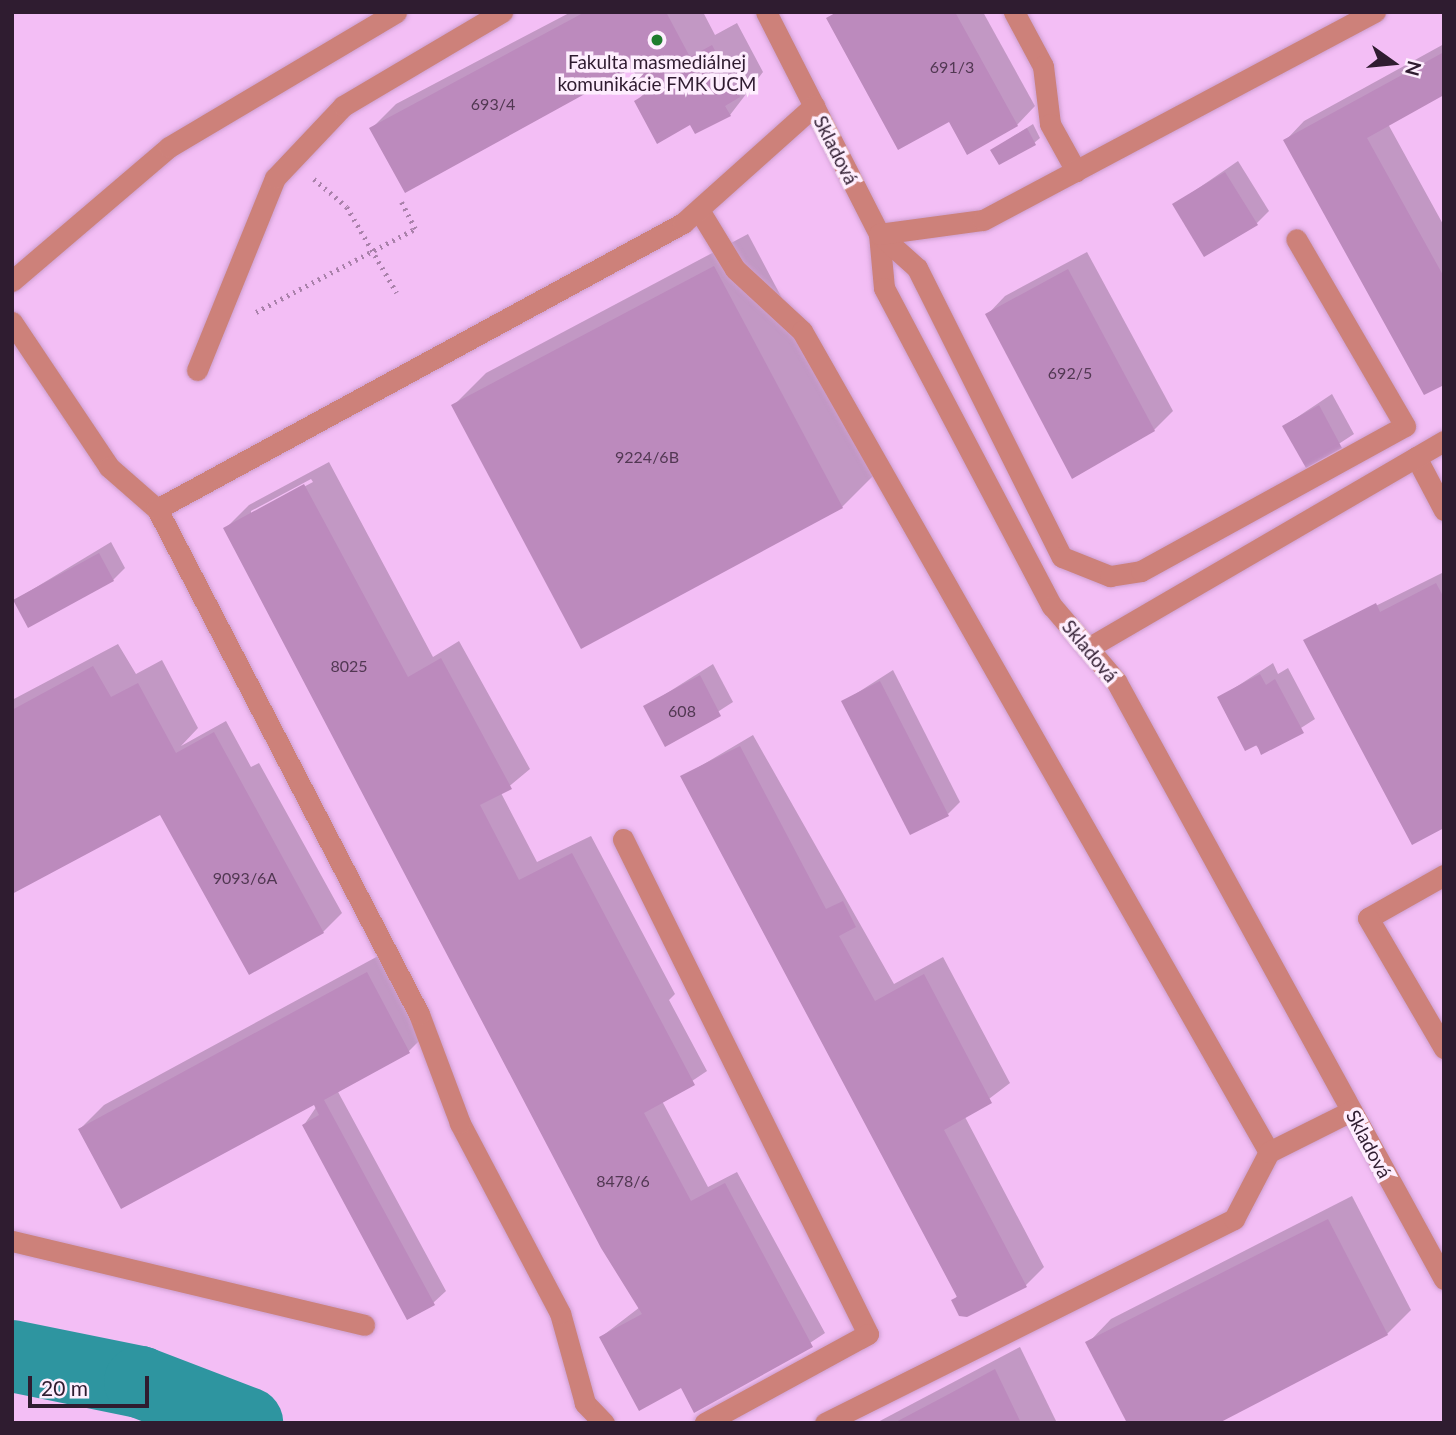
<!DOCTYPE html>
<html>
<head>
<meta charset="utf-8">
<style>
  body { margin:0 }
  #map { position:relative; width:1456px; height:1435px; overflow:hidden; background:#f3bef5; font-family:Lato,sans-serif }
  div>[style] { position:absolute }
  .shadow>* { inset:0; background:#0003 }
  .river>* { height:72px; margin:-36px; padding:0 36px; transform-origin:36px; border-radius:36px; background:#2e95a0 }
  .building>* { inset:0; background:#bc8abd }
  .path>* { height:4.5px; margin-top:-2.25px; transform-origin:0; background:repeating-linear-gradient(90deg,#a981aa 0 2px,transparent 0 7px) }
  .roads { filter:drop-shadow(0 0 2px #cc9ece) drop-shadow(0 0 2px #cc9ece) }
  .minor>* { height:21px; margin:-10.5px; padding:0 10.5px; transform-origin:10.5px; border-radius:10.5px; background:#cd817a }
  .dots>* { width:19px; height:19px; translate:-50% -50%; box-sizing:border-box; border:4px solid #feeefe; border-radius:50% }
  span { translate:-50% -50%; white-space:nowrap; text-align:center; line-height:1.15; -webkit-text-stroke:7px #feeefe; paint-order:stroke }
  .number-label { font-size:16px; color:#523853 }
  .number-label span { -webkit-text-stroke-width:0 }
  .poi-label { font-size:19px; color:#2f1c30 }
  .street-label { font-size:19px; color:#2f1c30 }
  .frame { position:absolute; inset:0; border:14px solid #2f1c30; pointer-events:none }
  .north { position:absolute; left:1358px; top:28px; width:70px; height:70px; -webkit-text-stroke:5px #feeefe; paint-order:stroke; rotate:105deg; font-size:19px; font-weight:700; line-height:28px; text-align:center; color:#2f1c30 }
  .north::after { content:''; display:block; margin:auto; width:24px; height:32px; background:#2f1c30; clip-path:polygon(50% 0,100% 100%,50% 72%,0 100%) }
  .scale { position:absolute; left:28px; top:1376px; width:121px; height:32px; box-sizing:border-box; border:4px solid #2f1c30; border-top:0; padding-left:9px; font-size:21px; line-height:24px; white-space:nowrap; color:#2f1c30; -webkit-text-stroke:5px #feeefe; paint-order:stroke }
</style>
</head>
<body>
<div id="map">
  <div class="shadow">
    <div style="clip-path:polygon(571px 12px,703px 12px,715px 35px,737px 23px,763px 72px,730px 115px,690px 122px,636px 101px,646px 92px,633px 66px,372px 128px,396px 104px)"></div>
    <div style="clip-path:polygon(836px 12px,983px 12px,1035px 106px,1017px 125px,829px 19px)"></div>
    <div style="clip-path:polygon(1444px 44px,1444px 93px,1388px 124px,1444px 226px,1444px 383px,1286px 140px,1304px 121px)"></div>
    <div style="clip-path:polygon(1033px 124px,1040px 138px,1034px 143px,992px 150px)"></div>
    <div style="clip-path:polygon(1238px 161px,1269px 211px,1257px 223px,1174px 205px)"></div>
    <div style="clip-path:polygon(748px 234px,875px 474px,842px 507px,453px 406px,486px 373px)"></div>
    <div style="clip-path:polygon(1087px 252px,1173px 411px,1154px 430px,987px 315px,1005px 296px)"></div>
    <div style="clip-path:polygon(1332px 394px,1354px 434px,1306px 465px,1284px 426px)"></div>
    <div style="clip-path:polygon(evenodd,329px 462px,433px 657px,459px 641px,530px 769px,501px 793px,537px 862px,591px 836px,675px 994px,669px 1000px,707px 1071px,662px 1101px,708px 1187px,737px 1172px,825px 1333px,781px 1362px,681px 1386px,601px 1337px,640px 1307px,225px 529px,249px 505px,329px 462px,311px 479px,313px 482px,251px 515px,251px 511px,311px 479px)"></div>
    <div style="clip-path:polygon(111px 542px,125px 568px,113px 580px,15px 600px)"></div>
    <div style="clip-path:polygon(1444px 572px,1444px 826px,1305px 641px)"></div>
    <div style="clip-path:polygon(118px 644px,136px 674px,162px 660px,198px 728px,181px 746px,226px 721px,251px 767px,259px 763px,342px 913px,323px 932px,249px 973px,160px 812px,12px 893px,12px 700px)"></div>
    <div style="clip-path:polygon(1273px 663px,1278px 674px,1288px 668px,1315px 719px,1262px 753px,1219px 698px)"></div>
    <div style="clip-path:polygon(713px 664px,733px 702px,666px 745px,645px 707px)"></div>
    <div style="clip-path:polygon(893px 670px,960px 802px,948px 814px,843px 702px)"></div>
    <div style="clip-path:polygon(753px 735px,894px 984px,943px 957px,1010px 1083px,965px 1117px,1044px 1267px,1026px 1285px,953px 1301px,958px 1295px,682px 777px)"></div>
    <div style="clip-path:polygon(391px 949px,433px 1027px,409px 1051px,337px 1090px,446px 1291px,433px 1303px,304px 1125px,321px 1100px,80px 1129px,104px 1105px)"></div>
    <div style="clip-path:polygon(1352px 1196px,1411px 1310px,1387px 1334px,1088px 1343px,1111px 1319px)"></div>
    <div style="clip-path:polygon(1020px 1347px,1057px 1423px,876px 1423px)"></div>
  </div>
  <div class="river">
    <div style="left:12px;top:1356px;width:131px;rotate:11.5deg"></div>
    <div style="left:140px;top:1382px;width:115px;rotate:21deg"></div>
  </div>
  <div class="building">
    <div style="clip-path:polygon(585px 12px,666px 12px,690px 57px,712px 45px,740px 97px,725px 106px,731px 116px,695px 134px,690px 125px,657px 144px,634px 101px,646px 94px,632px 68px,405px 193px,369px 128px)"></div>
    <div style="clip-path:polygon(837px 12px,955px 12px,1018px 126px,967px 155px,949px 122px,898px 150px,826px 18px)"></div>
    <div style="clip-path:polygon(1444px 52px,1444px 95px,1367px 138px,1444px 277px,1444px 385px,1424px 395px,1283px 140px)"></div>
    <div style="clip-path:polygon(1027px 128px,1036px 145px,999px 165px,990px 150px)"></div>
    <div style="clip-path:polygon(1225px 172px,1258px 225px,1204px 257px,1172px 204px)"></div>
    <div style="clip-path:polygon(714px 266px,843px 508px,581px 649px,451px 405px)"></div>
    <div style="clip-path:polygon(1068px 269px,1155px 431px,1072px 479px,985px 314px)"></div>
    <div style="clip-path:polygon(1319px 405px,1342px 448px,1306px 468px,1282px 426px)"></div>
    <div style="clip-path:polygon(304px 484px,408px 677px,441px 658px,512px 789px,480px 805px,519px 880px,572px 853px,695px 1085px,644px 1113px,691px 1201px,725px 1183px,813px 1347px,694px 1413px,681px 1388px,639px 1411px,599px 1337px,642px 1314px,601px 1248px,223px 528px)"></div>
    <div style="clip-path:polygon(99px 553px,114px 581px,28px 628px,13px 600px)"></div>
    <div style="clip-path:polygon(1436px 583px,1444px 598px,1444px 828px,1412px 845px,1303px 640px,1376px 603px,1380px 612px)"></div>
    <div style="clip-path:polygon(93px 666px,111px 697px,138px 683px,176px 753px,214px 732px,324px 933px,249px 975px,160px 815px,12px 894px,12px 710px)"></div>
    <div style="clip-path:polygon(1260px 674px,1266px 685px,1275px 679px,1304px 733px,1261px 755px,1257px 745px,1245px 751px,1217px 697px)"></div>
    <div style="clip-path:polygon(700px 675px,721px 716px,665px 747px,643px 706px)"></div>
    <div style="clip-path:polygon(880px 681px,949px 816px,910px 835px,841px 701px)"></div>
    <div style="clip-path:polygon(740px 746px,826px 909px,843px 901px,856px 927px,839px 936px,875px 1001px,924px 974px,992px 1103px,944px 1130px,1027px 1287px,967px 1317px,959px 1316px,951px 1300px,957px 1297px,680px 776px)"></div>
    <div style="clip-path:polygon(367px 972px,410px 1053px,324px 1100px,435px 1305px,407px 1320px,302px 1125px,319px 1115px,314px 1105px,121px 1209px,78px 1129px)"></div>
    <div style="clip-path:polygon(1328px 1219px,1388px 1335px,1219px 1423px,1127px 1423px,1085px 1342px)"></div>
    <div style="clip-path:polygon(995px 1369px,1021px 1423px,894px 1423px,949px 1394px)"></div>
  </div>
  <div class="path">
    <div style="left:314px;top:179px;width:43px;rotate:40.3deg"></div>
    <div style="left:347px;top:207px;width:99px;rotate:59.8deg"></div>
    <div style="left:256px;top:312px;width:179px;rotate:-27.6deg"></div>
    <div style="left:415px;top:229px;width:30px;rotate:-117deg"></div>
  </div>
  <div class="roads">
    <div class="minor">
      <div style="left:766px;top:12px;width:249px;rotate:63deg"></div>
      <div style="left:879px;top:234px;width:54px;rotate:84.7deg"></div>
      <div style="left:884px;top:288px;width:360px;rotate:62.2deg"></div>
      <div style="left:1052px;top:606px;width:99px;rotate:49.5deg"></div>
      <div style="left:1116px;top:681px;width:682px;rotate:61.26deg"></div>
      <div style="left:1014px;top:12px;width:61px;rotate:61.8deg"></div>
      <div style="left:1043px;top:66px;width:58px;rotate:83.1deg"></div>
      <div style="left:1050px;top:124px;width:54px;rotate:61deg"></div>
      <div style="left:699px;top:210px;width:69px;rotate:58.6deg"></div>
      <div style="left:735px;top:269px;width:91px;rotate:42.8deg"></div>
      <div style="left:802px;top:331px;width:945px;rotate:60.37deg"></div>
      <div style="left:879px;top:234px;width:51px;rotate:41.8deg"></div>
      <div style="left:917px;top:268px;width:323px;rotate:63.4deg"></div>
      <div style="left:1062px;top:557px;width:52px;rotate:21.6deg"></div>
      <div style="left:1110px;top:576px;width:31px;rotate:-9deg"></div>
      <div style="left:1141px;top:571px;width:301px;rotate:-28.8deg"></div>
      <div style="left:1405px;top:426px;width:216px;rotate:-120.2deg"></div>
      <div style="left:879px;top:234px;width:105px;rotate:-7.7deg"></div>
      <div style="left:983px;top:220px;width:444px;rotate:-28deg"></div>
      <div style="left:12px;top:281px;width:206px;rotate:-40.5deg"></div>
      <div style="left:169px;top:147px;width:264px;rotate:-30.7deg"></div>
      <div style="left:12px;top:322px;width:174px;rotate:56.2deg"></div>
      <div style="left:109px;top:467px;width:64px;rotate:41.2deg"></div>
      <div style="left:197px;top:370px;width:207px;rotate:-67.9deg"></div>
      <div style="left:275px;top:178px;width:99px;rotate:-46.6deg"></div>
      <div style="left:343px;top:106px;width:185px;rotate:-30.6deg"></div>
      <div style="left:1416px;top:457px;width:60px;rotate:62.2deg"></div>
      <div style="left:1088px;top:648px;width:412px;rotate:-30.2deg"></div>
      <div style="left:623px;top:839px;width:552px;rotate:63.67deg"></div>
      <div style="left:868px;top:1334px;width:186px;rotate:151.4deg"></div>
      <div style="left:1444px;top:875px;width:87px;rotate:150.5deg"></div>
      <div style="left:1368px;top:918px;width:151px;rotate:59.7deg"></div>
      <div style="left:12px;top:1241px;width:362px;rotate:13.4deg"></div>
      <div style="left:604px;top:1423px;width:28px;rotate:-134deg"></div>
      <div style="left:585px;top:1403px;width:93px;rotate:-105.5deg"></div>
      <div style="left:560px;top:1313px;width:215px;rotate:-117.8deg"></div>
      <div style="left:460px;top:1123px;width:116px;rotate:-110.6deg"></div>
      <div style="left:419px;top:1014px;width:569px;rotate:-117.42deg"></div>
      <div style="left:157px;top:509px;width:599px;rotate:-28.53deg"></div>
      <div style="left:683px;top:223px;width:176px;rotate:-41.8deg"></div>
      <div style="left:825px;top:1423px;width:457px;rotate:-26.5deg"></div>
      <div style="left:1234px;top:1219px;width:76px;rotate:-62.4deg"></div>
      <div style="left:1269px;top:1152px;width:92px;rotate:-26.6deg"></div>
    </div>
  </div>
  <div class="dots">
    <div style="left:657px;top:40px;background:#1f7d2e"></div>
  </div>
  <div class="number-label">
    <span style="left:952px;top:67px">691/3</span>
    <span style="left:493px;top:104px">693/4</span>
    <span style="left:1070px;top:373px">692/5</span>
    <span style="left:647px;top:457px">9224/6B</span>
    <span style="left:349px;top:666px">8025</span>
    <span style="left:682px;top:711px">608</span>
    <span style="left:245px;top:878px">9093/6A</span>
    <span style="left:623px;top:1181px">8478/6</span>
  </div>
  <div class="poi-label">
    <span style="left:657px;top:73px">Fakulta masmediálnej<br>komunikácie FMK UCM</span>
  </div>
  <div class="street-label">
    <span style="left:836px;top:150px;rotate:63deg">Skladová</span>
    <span style="left:1090px;top:651px;rotate:50deg">Skladová</span>
    <span style="left:1369px;top:1144px;rotate:62deg">Skladová</span>
  </div>
  <div class="frame"></div>
  <div class="north">N</div>
  <div class="scale">20 m</div>
</div>
</body>
</html>
